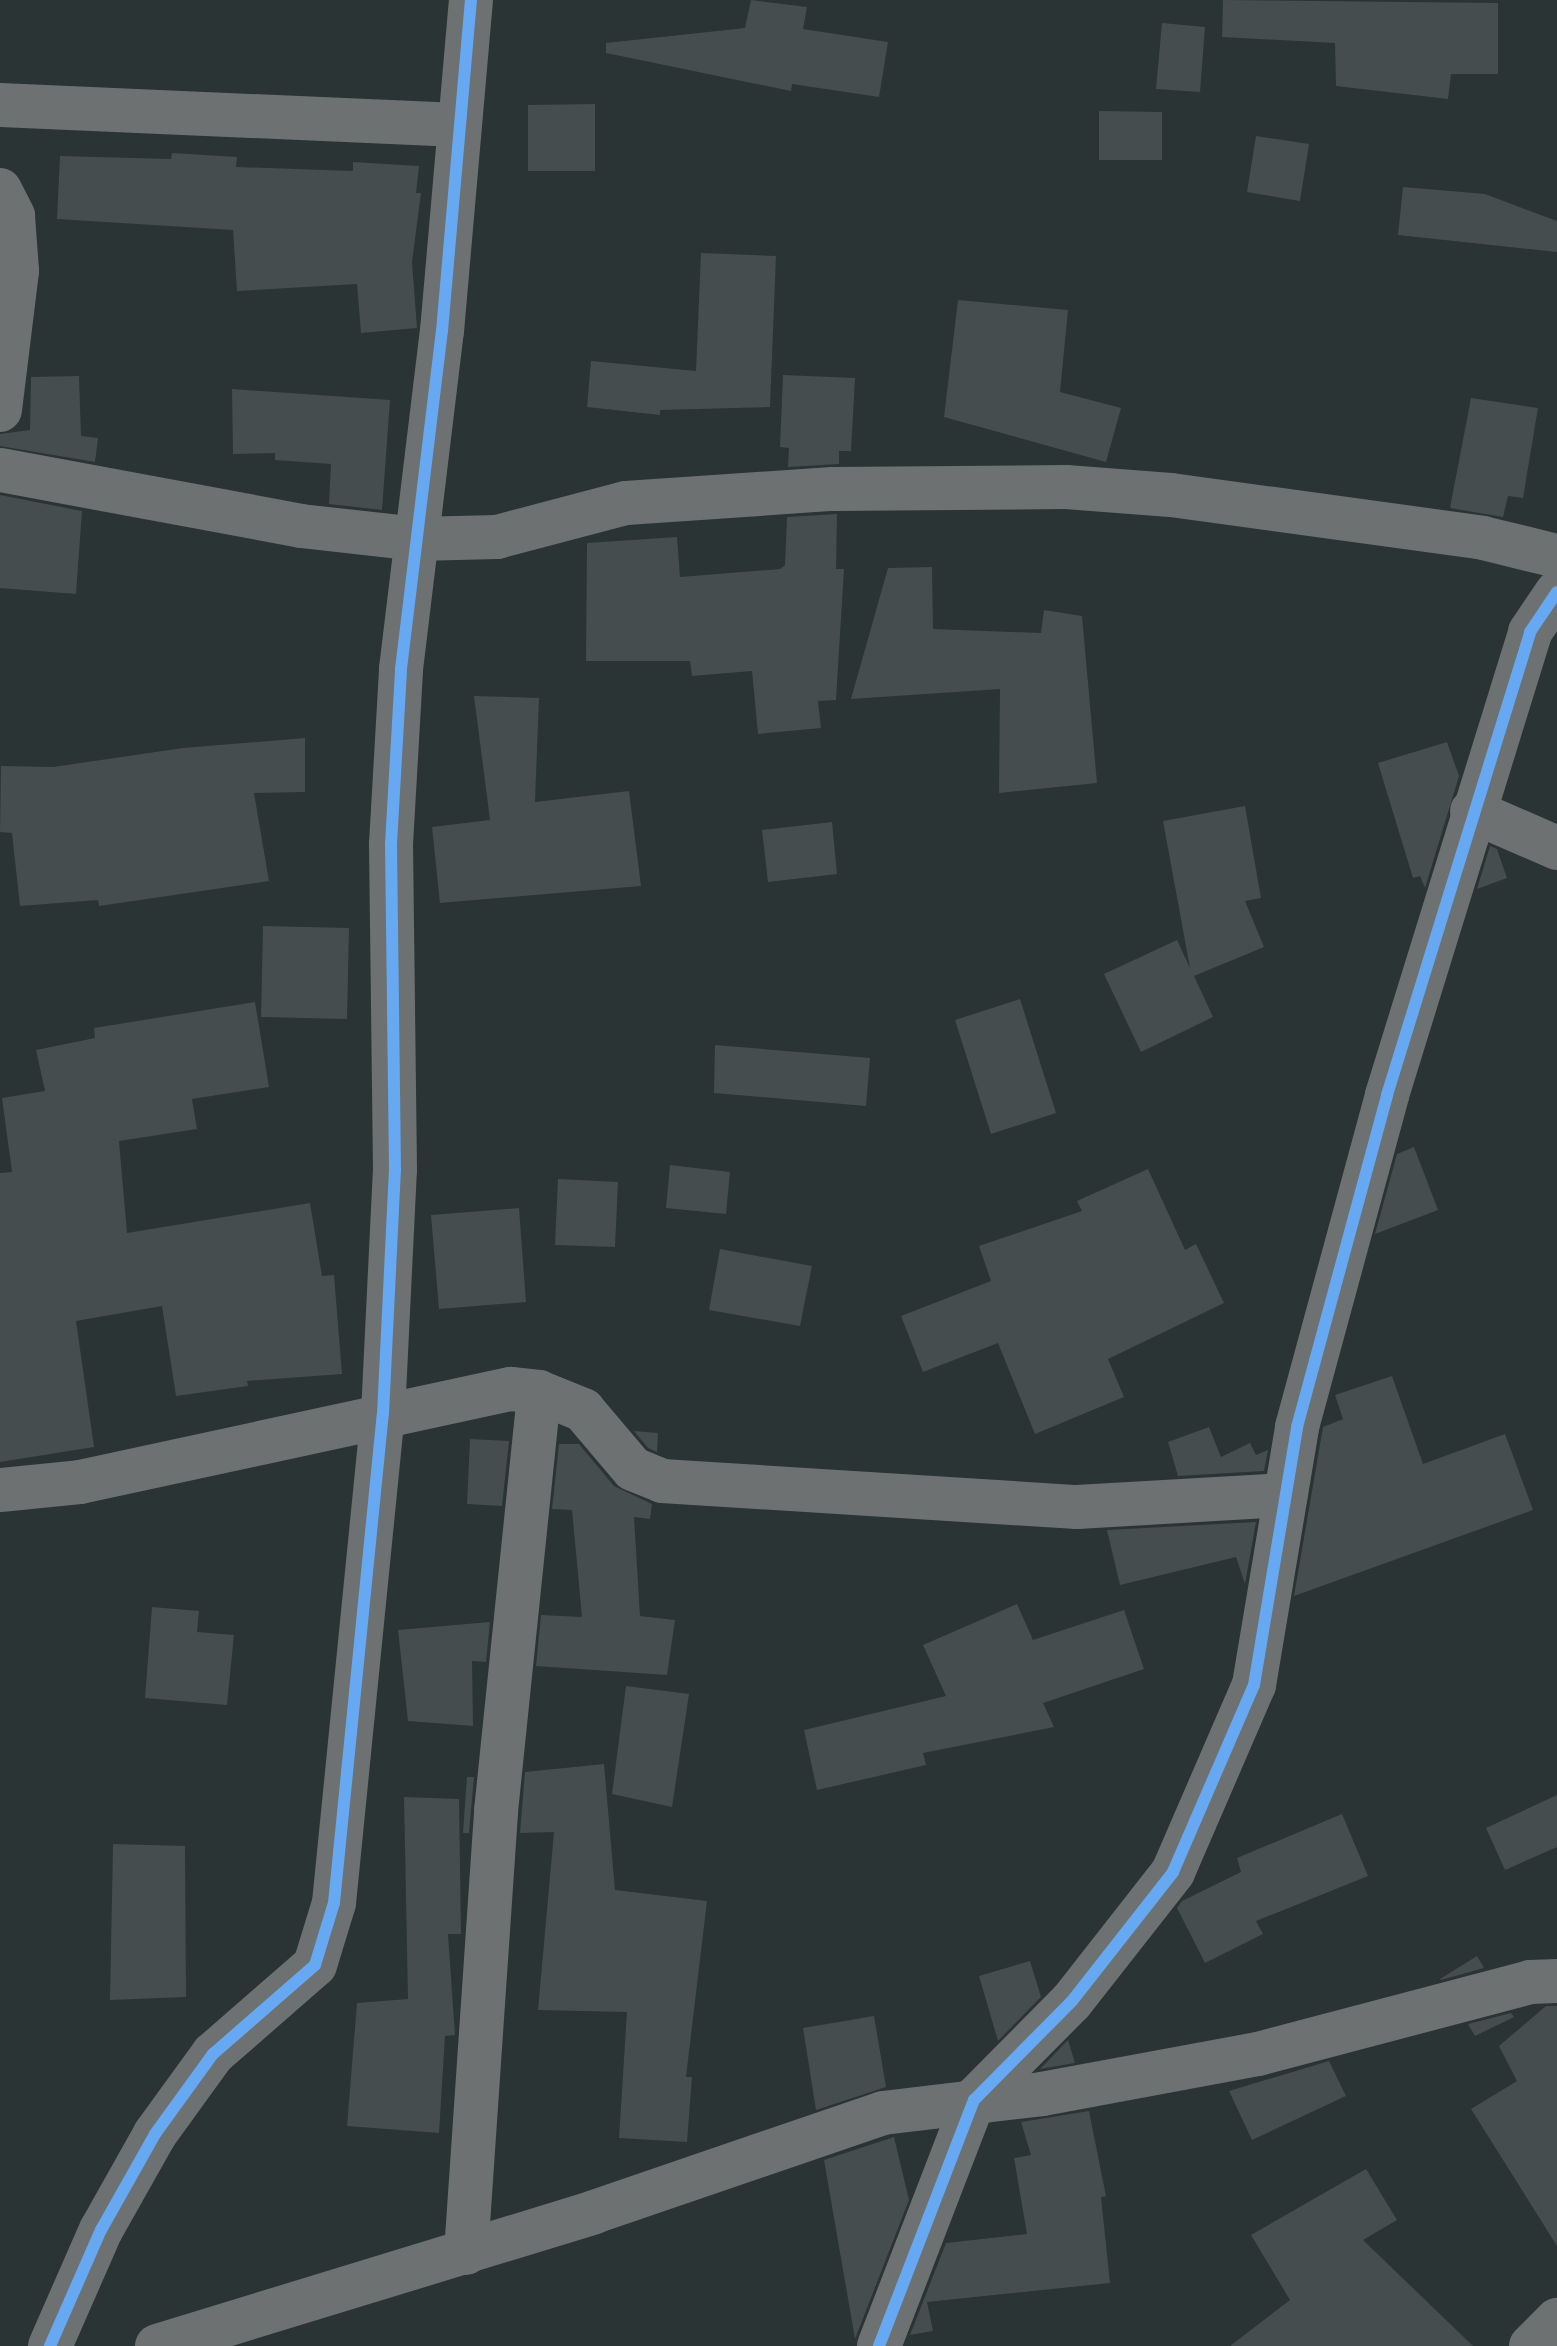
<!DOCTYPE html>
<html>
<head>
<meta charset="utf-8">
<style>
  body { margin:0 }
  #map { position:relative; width:1557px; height:2346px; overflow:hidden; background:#2a3434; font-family:Roboto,sans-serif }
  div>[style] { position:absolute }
  .building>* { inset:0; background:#454d4e }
  .minor>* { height:44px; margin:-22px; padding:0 22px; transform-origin:22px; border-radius:22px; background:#6d7171 }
  .cycleway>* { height:12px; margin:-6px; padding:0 6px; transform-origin:6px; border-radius:6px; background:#66a8f1 }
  span { translate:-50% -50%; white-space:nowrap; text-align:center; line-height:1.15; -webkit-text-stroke:6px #1c2c2e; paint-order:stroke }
</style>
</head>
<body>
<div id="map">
  <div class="building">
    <div style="clip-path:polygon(751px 0,807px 7px,803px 29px,888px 42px,879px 97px,792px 84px,791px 91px,606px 53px,606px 43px,745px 28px)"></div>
    <div style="clip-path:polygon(1223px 0,1498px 3px,1498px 74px,1451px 74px,1448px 99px,1336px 86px,1335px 43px,1222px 37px)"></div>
    <div style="clip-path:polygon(1162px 23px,1205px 27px,1200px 92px,1156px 89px)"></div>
    <div style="clip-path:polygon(595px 104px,595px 171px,528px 171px,528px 105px)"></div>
    <div style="clip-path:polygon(1099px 111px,1162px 112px,1162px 160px,1099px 160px)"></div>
    <div style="clip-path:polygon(1256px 136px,1309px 144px,1300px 201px,1247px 192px)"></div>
    <div style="clip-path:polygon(172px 153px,237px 157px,236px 167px,353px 171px,353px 162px,419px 166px,416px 193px,421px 193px,412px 262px,417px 328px,361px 333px,357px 284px,237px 291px,233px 230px,57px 219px,60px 156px,171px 159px)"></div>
    <div style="clip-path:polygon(1403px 187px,1485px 194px,1557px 221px,1557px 252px,1398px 235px)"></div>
    <div style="clip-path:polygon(701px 253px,776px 256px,770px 407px,660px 410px,660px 415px,587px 407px,591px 361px,696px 371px)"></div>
    <div style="clip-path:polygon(958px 300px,1068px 310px,1060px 392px,1121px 408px,1106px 462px,944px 417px)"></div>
    <div style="clip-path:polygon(783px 375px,855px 378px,851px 451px,839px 451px,839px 464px,788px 467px,789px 448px,780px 447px)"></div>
    <div style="clip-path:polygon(79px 376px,81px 436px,98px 438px,95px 462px,0 446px,0 434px,30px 430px,31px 377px)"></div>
    <div style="clip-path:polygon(232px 389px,390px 400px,382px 510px,329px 504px,331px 464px,275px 460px,275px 453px,233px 454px)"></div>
    <div style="clip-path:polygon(1471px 398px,1538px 408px,1523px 498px,1508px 496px,1503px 517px,1450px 508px)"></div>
    <div style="clip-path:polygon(0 495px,82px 511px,76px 594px,0 588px)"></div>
    <div style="clip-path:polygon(837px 514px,836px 569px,844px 569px,836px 700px,818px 701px,821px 728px,758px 734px,752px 671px,692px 676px,690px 661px,586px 661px,587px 543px,677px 537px,680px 577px,780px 569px,785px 565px,787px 517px)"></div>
    <div style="clip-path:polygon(932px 567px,933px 629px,1041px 633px,1044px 610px,1082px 616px,1097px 783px,999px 793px,1000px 689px,851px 699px,888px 568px)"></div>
    <div style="clip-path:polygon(474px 696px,539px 698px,535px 802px,629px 791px,641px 886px,440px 903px,432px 827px,490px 820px)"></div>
    <div style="clip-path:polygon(305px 738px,305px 792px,254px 793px,269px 881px,99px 906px,98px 900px,20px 906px,12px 833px,0 832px,1px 766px,53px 767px,183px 748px)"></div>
    <div style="clip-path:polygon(1447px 742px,1459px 776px,1425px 888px,1420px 876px,1413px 878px,1378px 763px)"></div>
    <div style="clip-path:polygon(1245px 806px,1261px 898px,1245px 901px,1264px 947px,1194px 976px,1213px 1017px,1141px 1052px,1104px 974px,1177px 940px,1190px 968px,1163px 821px)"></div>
    <div style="clip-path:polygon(832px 822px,837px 874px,768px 882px,762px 830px)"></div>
    <div style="clip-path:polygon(1490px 846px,1497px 849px,1507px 878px,1477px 889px)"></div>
    <div style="clip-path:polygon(263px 926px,349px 928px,347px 1019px,261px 1017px)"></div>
    <div style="clip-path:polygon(1020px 999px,1056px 1113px,991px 1134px,955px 1020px)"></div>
    <div style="clip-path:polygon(255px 1002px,269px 1087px,192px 1099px,197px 1129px,119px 1141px,127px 1233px,310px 1203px,322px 1276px,334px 1275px,342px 1374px,247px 1381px,248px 1386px,176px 1396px,162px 1306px,76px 1321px,94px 1447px,0 1462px,0 1173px,12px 1172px,2px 1098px,45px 1091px,36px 1050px,95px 1038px,94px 1028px)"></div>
    <div style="clip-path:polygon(715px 1045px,870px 1058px,866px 1106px,714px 1093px)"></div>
    <div style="clip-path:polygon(1414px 1147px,1438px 1210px,1375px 1234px,1397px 1154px)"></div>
    <div style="clip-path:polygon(670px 1165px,730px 1172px,726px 1214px,666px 1208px)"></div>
    <div style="clip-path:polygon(1148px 1169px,1185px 1250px,1196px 1244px,1224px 1303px,1108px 1359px,1124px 1397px,1035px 1434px,998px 1343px,923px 1372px,901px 1316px,991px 1281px,979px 1246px,1082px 1211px,1077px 1201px)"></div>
    <div style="clip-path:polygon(558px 1179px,618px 1182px,615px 1247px,555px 1245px)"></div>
    <div style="clip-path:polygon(519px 1208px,526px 1302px,439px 1309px,431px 1215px)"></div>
    <div style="clip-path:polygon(720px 1249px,812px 1266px,800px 1326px,709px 1310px)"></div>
    <div style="clip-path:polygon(1392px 1376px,1423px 1464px,1505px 1434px,1533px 1510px,1294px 1596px,1323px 1427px,1343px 1419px,1335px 1395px)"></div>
    <div style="clip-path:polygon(1209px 1427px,1221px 1457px,1250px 1443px,1256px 1455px,1268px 1450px,1264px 1471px,1178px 1476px,1168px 1442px)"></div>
    <div style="clip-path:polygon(634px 1431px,658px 1433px,657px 1452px,648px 1448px)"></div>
    <div style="clip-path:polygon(470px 1439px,509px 1441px,502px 1506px,467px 1504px)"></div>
    <div style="clip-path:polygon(559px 1444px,579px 1444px,614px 1486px,652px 1504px,650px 1519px,634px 1517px,640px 1616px,675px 1620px,667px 1675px,536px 1666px,541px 1615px,582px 1617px,572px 1510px,552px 1509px)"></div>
    <div style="clip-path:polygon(1256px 1522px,1245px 1584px,1236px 1557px,1120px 1585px,1107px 1530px)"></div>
    <div style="clip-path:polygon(1017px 1604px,1033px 1640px,1124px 1610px,1144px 1669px,1043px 1703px,1054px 1727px,923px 1753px,926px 1765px,817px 1790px,804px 1730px,946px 1696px,923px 1645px)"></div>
    <div style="clip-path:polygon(152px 1607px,199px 1611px,197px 1632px,234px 1635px,227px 1705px,145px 1698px)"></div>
    <div style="clip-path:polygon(490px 1622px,486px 1662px,472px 1661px,473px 1726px,408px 1721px,398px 1630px)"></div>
    <div style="clip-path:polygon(626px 1686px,689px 1694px,672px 1807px,612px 1794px)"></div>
    <div style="clip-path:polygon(604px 1764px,615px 1890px,707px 1901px,686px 2077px,692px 2077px,687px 2142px,619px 2138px,627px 2012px,538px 2010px,554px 1832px,520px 1833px,525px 1772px)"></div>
    <div style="clip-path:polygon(467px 1777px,474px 1777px,469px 1833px,463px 1833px)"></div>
    <div style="clip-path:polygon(1557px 1795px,1557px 1847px,1505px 1870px,1486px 1828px)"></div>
    <div style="clip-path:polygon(404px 1797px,459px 1799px,461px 1934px,448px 1934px,455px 2035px,445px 2036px,439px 2133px,347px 2126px,357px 2003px,408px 1999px)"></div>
    <div style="clip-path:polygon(1342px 1814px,1368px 1876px,1256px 1921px,1263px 1934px,1205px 1963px,1177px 1908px,1182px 1901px,1241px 1872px,1237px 1858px)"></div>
    <div style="clip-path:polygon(113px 1844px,185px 1846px,186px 1997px,110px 2000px)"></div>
    <div style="clip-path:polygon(1477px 1956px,1484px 1968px,1441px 1980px,1440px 1979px)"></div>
    <div style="clip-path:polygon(1030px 1961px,1041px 1997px,998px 2041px,979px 1976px)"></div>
    <div style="clip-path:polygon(1546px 2006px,1557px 2006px,1557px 2246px,1471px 2109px,1517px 2081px,1499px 2046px)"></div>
    <div style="clip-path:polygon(1511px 2013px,1514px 2017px,1475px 2036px,1468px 2024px)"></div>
    <div style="clip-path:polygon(874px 2016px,886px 2087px,816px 2110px,803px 2028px)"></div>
    <div style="clip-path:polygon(1068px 2040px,1075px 2063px,1040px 2069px)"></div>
    <div style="clip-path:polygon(1329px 2061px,1346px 2096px,1252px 2140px,1229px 2091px)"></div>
    <div style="clip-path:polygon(1089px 2111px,1106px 2196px,1101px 2197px,1110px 2283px,927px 2302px,933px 2331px,910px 2335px,946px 2243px,1027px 2234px,1014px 2158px,1031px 2155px,1021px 2122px)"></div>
    <div style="clip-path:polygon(894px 2137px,909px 2200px,855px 2339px,824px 2160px)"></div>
    <div style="clip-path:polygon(1366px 2169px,1397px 2220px,1363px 2240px,1473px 2346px,1230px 2346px,1290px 2300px,1251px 2235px)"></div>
  </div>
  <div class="minor">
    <div style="left:0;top:105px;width:459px;rotate:2.5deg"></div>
    <div style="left:0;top:190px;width:29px;rotate:63deg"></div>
    <div style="left:13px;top:216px;width:55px;rotate:85.8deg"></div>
    <div style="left:17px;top:271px;width:140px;rotate:97deg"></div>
    <div style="left:0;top:470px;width:306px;rotate:10.5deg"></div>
    <div style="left:301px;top:526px;width:116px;rotate:6.4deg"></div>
    <div style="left:416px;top:539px;width:81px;rotate:-1.4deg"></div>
    <div style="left:497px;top:537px;width:133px;rotate:-14.8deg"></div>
    <div style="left:626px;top:503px;width:207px;rotate:-3.9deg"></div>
    <div style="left:833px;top:489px;width:233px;rotate:-0.5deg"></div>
    <div style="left:1066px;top:487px;width:105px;rotate:4.4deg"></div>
    <div style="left:1171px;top:495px;width:315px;rotate:7.8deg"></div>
    <div style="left:1483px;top:538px;width:76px;rotate:13.7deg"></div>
    <div style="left:1472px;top:811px;width:93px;rotate:23.5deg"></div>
    <div style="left:0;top:1490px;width:80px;rotate:-5.7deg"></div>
    <div style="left:80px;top:1482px;width:441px;rotate:-12.2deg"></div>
    <div style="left:511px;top:1389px;width:28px;rotate:6deg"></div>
    <div style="left:539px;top:1392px;width:48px;rotate:22.2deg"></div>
    <div style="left:583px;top:1410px;width:77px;rotate:49.7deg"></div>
    <div style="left:633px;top:1469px;width:31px;rotate:22deg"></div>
    <div style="left:662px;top:1481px;width:416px;rotate:3.6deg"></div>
    <div style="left:1077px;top:1507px;width:209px;rotate:-3.3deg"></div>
    <div style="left:466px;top:2253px;width:443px;rotate:-86.1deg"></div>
    <div style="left:496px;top:1811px;width:421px;rotate:-84.1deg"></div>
    <div style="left:50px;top:2346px;width:127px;rotate:-66.3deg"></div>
    <div style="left:101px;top:2230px;width:110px;rotate:-60.6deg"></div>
    <div style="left:155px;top:2134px;width:99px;rotate:-54.1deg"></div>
    <div style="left:213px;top:2054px;width:135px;rotate:-41.1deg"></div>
    <div style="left:315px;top:1965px;width:65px;rotate:-73deg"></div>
    <div style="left:334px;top:1903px;width:491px;rotate:-84.3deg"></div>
    <div style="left:383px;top:1414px;width:244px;rotate:-87.2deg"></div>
    <div style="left:395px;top:1170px;width:326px;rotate:-90.7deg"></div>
    <div style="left:391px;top:844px;width:175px;rotate:-86.7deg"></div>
    <div style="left:401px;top:669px;width:340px;rotate:-83.1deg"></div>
    <div style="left:442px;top:331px;width:332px;rotate:-85deg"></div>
    <div style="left:157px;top:2346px;width:457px;rotate:-17deg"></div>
    <div style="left:594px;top:2212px;width:305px;rotate:-18.9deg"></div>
    <div style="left:883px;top:2113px;width:160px;rotate:-6.8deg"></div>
    <div style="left:1042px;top:2094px;width:220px;rotate:-10.5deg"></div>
    <div style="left:1258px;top:2054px;width:281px;rotate:-14.8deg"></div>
    <div style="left:1530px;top:1982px;width:27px;rotate:-2deg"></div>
    <div style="left:879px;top:2346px;width:264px;rotate:-68.9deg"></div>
    <div style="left:974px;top:2100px;width:139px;rotate:-45.3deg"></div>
    <div style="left:1072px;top:2001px;width:164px;rotate:-51.9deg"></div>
    <div style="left:1173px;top:1872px;width:204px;rotate:-66.6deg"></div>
    <div style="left:1254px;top:1685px;width:262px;rotate:-80.5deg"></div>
    <div style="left:1297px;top:1427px;width:344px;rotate:-74.8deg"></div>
    <div style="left:1387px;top:1095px;width:485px;rotate:-72.8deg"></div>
    <div style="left:1530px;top:632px;width:48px;rotate:-56deg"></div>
    <div style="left:1531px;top:2346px;width:37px;rotate:-45deg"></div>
  </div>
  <div class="cycleway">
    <div style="left:50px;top:2346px;width:127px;rotate:-66.3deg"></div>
    <div style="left:101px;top:2230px;width:110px;rotate:-60.6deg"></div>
    <div style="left:155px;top:2134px;width:99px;rotate:-54.1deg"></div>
    <div style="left:213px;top:2054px;width:135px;rotate:-41.1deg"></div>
    <div style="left:315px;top:1965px;width:65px;rotate:-73deg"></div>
    <div style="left:334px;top:1903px;width:491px;rotate:-84.3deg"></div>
    <div style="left:383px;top:1414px;width:244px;rotate:-87.2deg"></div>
    <div style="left:395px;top:1170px;width:326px;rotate:-90.7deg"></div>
    <div style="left:391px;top:844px;width:175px;rotate:-86.7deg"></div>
    <div style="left:401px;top:669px;width:340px;rotate:-83.1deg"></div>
    <div style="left:442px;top:331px;width:332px;rotate:-85deg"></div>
    <div style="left:879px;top:2346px;width:264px;rotate:-68.9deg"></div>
    <div style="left:974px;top:2100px;width:139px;rotate:-45.3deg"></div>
    <div style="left:1072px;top:2001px;width:164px;rotate:-51.9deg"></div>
    <div style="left:1173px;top:1872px;width:204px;rotate:-66.6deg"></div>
    <div style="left:1254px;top:1685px;width:262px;rotate:-80.5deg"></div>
    <div style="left:1297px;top:1427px;width:344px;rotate:-74.8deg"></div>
    <div style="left:1387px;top:1095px;width:485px;rotate:-72.8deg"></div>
    <div style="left:1530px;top:632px;width:48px;rotate:-56deg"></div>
  </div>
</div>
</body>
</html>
